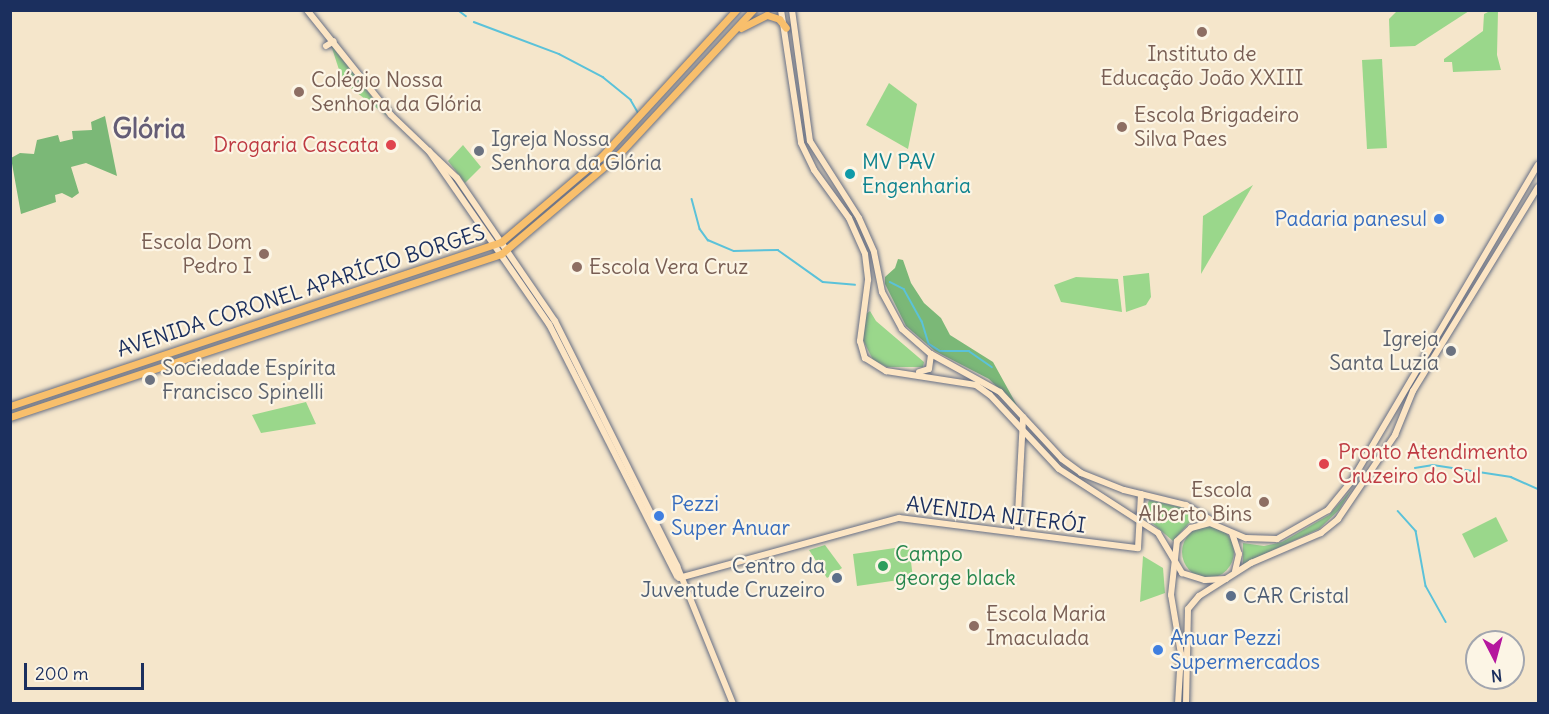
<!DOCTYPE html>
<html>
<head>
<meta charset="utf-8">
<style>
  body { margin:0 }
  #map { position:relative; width:1549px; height:714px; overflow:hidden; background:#f5e6cb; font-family:Delius,sans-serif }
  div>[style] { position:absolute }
  .green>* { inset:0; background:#9ad78b }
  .round { border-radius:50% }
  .forest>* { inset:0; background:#7bb877 }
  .stream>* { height:1.5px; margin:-0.75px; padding:0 0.75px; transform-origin:0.75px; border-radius:0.75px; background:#5bc2d9 }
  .roads { filter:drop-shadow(0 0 2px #676f84) drop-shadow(0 0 2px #676f84) }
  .secondary>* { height:6px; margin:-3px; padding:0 3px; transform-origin:3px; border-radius:3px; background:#fce5c4 }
  .primary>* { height:7px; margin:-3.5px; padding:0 3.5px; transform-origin:3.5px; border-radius:3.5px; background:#f8bf6c }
  .dots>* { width:16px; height:16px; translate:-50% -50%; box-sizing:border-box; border:3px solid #fcf5e5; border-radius:50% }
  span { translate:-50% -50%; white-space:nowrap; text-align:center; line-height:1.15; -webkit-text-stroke:4.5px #fcf5e5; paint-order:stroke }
  .education-label { font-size:21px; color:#785e54 }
  .left { translate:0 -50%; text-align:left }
  .right { translate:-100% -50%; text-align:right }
  .worship-label { font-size:21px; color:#5b616d }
  .health-label { font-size:21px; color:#be3a42 }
  .culture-label { font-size:21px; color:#0d838f }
  .shop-label { font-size:21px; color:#366cbe }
  .street-label { font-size:21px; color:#1b2f5e }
  .leisure-label { font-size:21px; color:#27864d }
  .service-label { font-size:21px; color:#4e5e75 }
  .district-label { font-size:27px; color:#645d76; font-weight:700 }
  .frame { position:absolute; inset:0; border:12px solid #1b2f5e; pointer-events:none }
  .north { position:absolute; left:1465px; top:630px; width:60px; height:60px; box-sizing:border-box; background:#fcf5e5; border:2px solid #a2a6af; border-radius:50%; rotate:174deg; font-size:16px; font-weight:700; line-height:24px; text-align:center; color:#1b2f5e }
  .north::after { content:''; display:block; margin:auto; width:21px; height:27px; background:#b5179e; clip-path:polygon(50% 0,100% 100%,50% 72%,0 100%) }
  .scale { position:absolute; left:24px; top:663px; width:120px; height:27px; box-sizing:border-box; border:3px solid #1b2f5e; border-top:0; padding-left:8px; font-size:18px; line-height:21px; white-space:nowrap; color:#1b2f5e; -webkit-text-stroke:4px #fcf5e5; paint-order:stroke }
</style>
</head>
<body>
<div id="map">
  <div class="green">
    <div style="clip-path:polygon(1398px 10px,1469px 10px,1469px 11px,1415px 46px,1390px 47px,1389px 19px)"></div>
    <div style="clip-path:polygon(1490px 11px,1498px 11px,1497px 55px,1501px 70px,1453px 72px,1452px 62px,1444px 62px,1444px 59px,1483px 31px,1484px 14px)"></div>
    <div style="clip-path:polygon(331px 45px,387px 116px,343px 82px)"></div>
    <div style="clip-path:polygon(1382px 59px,1387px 148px,1367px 149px,1362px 60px)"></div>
    <div style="clip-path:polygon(889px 83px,917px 104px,908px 149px,866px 125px)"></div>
    <div style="clip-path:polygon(463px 145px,481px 167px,465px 183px,448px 161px)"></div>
    <div style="clip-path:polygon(1253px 185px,1201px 274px,1203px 216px)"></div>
    <div style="clip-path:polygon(1149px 273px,1151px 297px,1146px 305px,1126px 312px,1123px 276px)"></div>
    <div style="clip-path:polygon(1076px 277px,1118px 279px,1122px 312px,1061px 302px,1054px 285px)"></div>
    <div style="clip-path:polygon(870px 311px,876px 321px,924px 362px,923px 367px,887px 367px,873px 360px,863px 340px,866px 314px)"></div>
    <div style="clip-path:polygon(306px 402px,316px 424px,261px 433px,252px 415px)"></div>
    <div style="clip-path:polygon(1352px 489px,1339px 510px,1319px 529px,1243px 564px,1243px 543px,1264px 546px,1282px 542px,1329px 515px)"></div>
    <div style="clip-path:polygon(1149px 500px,1184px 508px,1200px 518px,1189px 523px,1173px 541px,1144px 516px)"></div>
    <div style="clip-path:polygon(1496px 517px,1508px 541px,1474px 558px,1462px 534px)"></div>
    <div class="round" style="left:1182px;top:526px;width:52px;height:52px"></div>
    <div style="clip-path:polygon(825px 545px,842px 568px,827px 578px,809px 550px)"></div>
    <div style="clip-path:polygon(909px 546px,913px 578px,857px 586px,853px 554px)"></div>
    <div style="clip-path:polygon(1143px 556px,1163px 568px,1165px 593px,1140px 602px)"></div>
  </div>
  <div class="forest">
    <div style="clip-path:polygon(105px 116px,117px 176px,86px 163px,71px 167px,79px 193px,72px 198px,62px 193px,55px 195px,56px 202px,21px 214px,11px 158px,20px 153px,34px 154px,37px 140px,58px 135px,60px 142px,73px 139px,72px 131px,92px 130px,91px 122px)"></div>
    <div style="clip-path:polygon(898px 259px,903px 260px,911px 283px,924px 303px,941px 318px,950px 335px,993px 362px,1019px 409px,989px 379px,935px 351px,906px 326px,885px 284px,885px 277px,895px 268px)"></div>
  </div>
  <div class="stream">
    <div style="left:458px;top:10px;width:10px;rotate:37deg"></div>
    <div style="left:474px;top:22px;width:91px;rotate:20.6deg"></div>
    <div style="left:559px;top:54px;width:50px;rotate:27.6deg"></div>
    <div style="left:603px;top:77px;width:36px;rotate:39deg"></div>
    <div style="left:631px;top:100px;width:14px;rotate:60deg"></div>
    <div style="left:692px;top:199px;width:31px;rotate:75deg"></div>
    <div style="left:700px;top:229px;width:14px;rotate:54deg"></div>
    <div style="left:708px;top:240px;width:28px;rotate:23deg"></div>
    <div style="left:734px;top:251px;width:44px;rotate:-1.3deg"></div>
    <div style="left:778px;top:250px;width:55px;rotate:35.4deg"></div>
    <div style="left:823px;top:282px;width:32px;rotate:5deg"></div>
    <div style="left:890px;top:282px;width:16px;rotate:27deg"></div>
    <div style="left:904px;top:289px;width:37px;rotate:61deg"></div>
    <div style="left:922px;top:321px;width:24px;rotate:73deg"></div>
    <div style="left:929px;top:344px;width:13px;rotate:32deg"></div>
    <div style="left:940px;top:351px;width:29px"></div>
    <div style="left:969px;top:351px;width:28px;rotate:35deg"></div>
    <div style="left:1415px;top:468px;width:18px;rotate:-9deg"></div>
    <div style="left:1433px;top:465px;width:79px;rotate:8.7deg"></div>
    <div style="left:1511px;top:477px;width:30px;rotate:24deg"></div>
    <div style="left:1398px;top:511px;width:27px;rotate:48deg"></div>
    <div style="left:1416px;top:531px;width:56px;rotate:79.7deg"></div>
    <div style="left:1426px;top:586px;width:41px;rotate:60.9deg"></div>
  </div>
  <div class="roads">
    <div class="secondary">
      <div style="left:307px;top:10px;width:134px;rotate:51.3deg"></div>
      <div style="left:391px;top:115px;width:91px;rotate:43.7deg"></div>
      <div style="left:457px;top:178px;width:173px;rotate:55.6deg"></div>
      <div style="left:555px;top:321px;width:274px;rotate:63.5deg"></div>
      <div style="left:677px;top:566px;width:149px;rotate:67.9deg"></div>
      <div style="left:781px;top:10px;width:134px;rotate:81.4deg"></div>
      <div style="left:801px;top:143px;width:30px;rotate:64deg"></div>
      <div style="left:814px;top:170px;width:59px;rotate:53.9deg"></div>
      <div style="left:849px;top:218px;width:39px;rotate:66deg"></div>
      <div style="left:865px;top:254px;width:26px;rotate:83deg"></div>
      <div style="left:868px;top:280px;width:62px;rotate:97.5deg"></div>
      <div style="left:860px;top:341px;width:18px;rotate:74deg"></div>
      <div style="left:865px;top:358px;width:25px;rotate:32deg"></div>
      <div style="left:886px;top:371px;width:91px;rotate:8.8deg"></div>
      <div style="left:976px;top:385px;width:17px;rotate:36deg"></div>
      <div style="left:990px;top:395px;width:101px;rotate:47deg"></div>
      <div style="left:1059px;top:469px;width:118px;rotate:32.9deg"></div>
      <div style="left:1158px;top:533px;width:47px;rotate:59deg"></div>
      <div style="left:1182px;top:573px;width:24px;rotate:17deg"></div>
      <div style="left:1205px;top:580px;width:21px;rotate:-3deg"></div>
      <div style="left:792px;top:10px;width:132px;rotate:82.2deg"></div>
      <div style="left:810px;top:141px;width:91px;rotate:57.5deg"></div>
      <div style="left:859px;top:218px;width:37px;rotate:66deg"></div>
      <div style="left:874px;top:252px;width:41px;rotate:78.7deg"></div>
      <div style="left:882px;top:292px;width:42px;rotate:61.6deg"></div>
      <div style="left:902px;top:329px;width:38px;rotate:41deg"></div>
      <div style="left:931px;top:354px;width:79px;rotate:28.8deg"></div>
      <div style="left:1000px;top:392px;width:91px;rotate:47.2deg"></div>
      <div style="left:1062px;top:459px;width:24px;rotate:36deg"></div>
      <div style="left:1081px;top:473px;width:46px;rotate:21.6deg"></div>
      <div style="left:1124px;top:490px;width:64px;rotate:13.6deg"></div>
      <div style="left:1186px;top:505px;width:33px;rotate:31deg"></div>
      <div style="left:326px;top:46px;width:9px;rotate:-32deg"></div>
      <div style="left:429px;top:151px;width:211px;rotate:55.3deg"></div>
      <div style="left:549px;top:324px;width:283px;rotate:63.1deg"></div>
      <div style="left:919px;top:372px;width:10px;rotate:-17deg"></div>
      <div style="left:929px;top:369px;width:15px;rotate:-82deg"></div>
      <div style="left:1017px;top:533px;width:116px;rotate:-87deg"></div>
      <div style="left:1232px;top:533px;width:22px;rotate:72deg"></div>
      <div style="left:1239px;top:554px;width:18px;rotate:103deg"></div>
      <div style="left:679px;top:578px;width:228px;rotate:-15.3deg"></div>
      <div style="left:899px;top:518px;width:241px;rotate:7.2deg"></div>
      <div style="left:1138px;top:548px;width:54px;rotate:-86.8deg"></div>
      <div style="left:1178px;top:704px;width:50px;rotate:-86.6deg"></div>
      <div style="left:1181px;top:654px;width:60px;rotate:-99.6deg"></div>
      <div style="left:1171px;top:595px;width:54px;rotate:-83.7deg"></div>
      <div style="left:1177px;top:541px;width:19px;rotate:-43deg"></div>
      <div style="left:1191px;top:528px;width:20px;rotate:-15deg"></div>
      <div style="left:1210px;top:523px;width:39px;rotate:23deg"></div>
      <div style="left:1246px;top:538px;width:31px;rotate:2deg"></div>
      <div style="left:1277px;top:539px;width:59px;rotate:-29.6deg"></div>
      <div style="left:1328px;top:510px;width:36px;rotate:-51deg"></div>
      <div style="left:1351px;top:482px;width:368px;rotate:-59.5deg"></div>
      <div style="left:1186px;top:704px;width:95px;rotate:-88.8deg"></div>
      <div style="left:1188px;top:609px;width:17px;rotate:-50deg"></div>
      <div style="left:1199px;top:596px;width:62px;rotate:-32.4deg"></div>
      <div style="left:1251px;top:563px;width:76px;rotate:-23.2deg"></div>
      <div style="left:1321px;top:533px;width:22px;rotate:-39deg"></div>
      <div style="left:1338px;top:519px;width:102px;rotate:-55.8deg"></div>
      <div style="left:1395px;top:435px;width:48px;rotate:-67.8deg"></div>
      <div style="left:1413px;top:391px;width:239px;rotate:-58.5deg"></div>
    </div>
    <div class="primary">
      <div style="left:741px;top:28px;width:29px;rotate:-27deg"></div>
      <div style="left:767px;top:15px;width:13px;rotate:18deg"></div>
      <div style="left:779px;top:19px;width:11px;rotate:52deg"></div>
      <div style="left:10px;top:406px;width:518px;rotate:-18.47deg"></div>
      <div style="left:501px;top:242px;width:131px;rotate:-40.4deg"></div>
      <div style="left:601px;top:157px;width:200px;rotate:-47.4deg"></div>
      <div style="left:10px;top:417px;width:517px;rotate:-18.36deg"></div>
      <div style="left:501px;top:254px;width:155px;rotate:-40.3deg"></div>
      <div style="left:619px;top:154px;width:197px;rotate:-47.1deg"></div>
    </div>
  </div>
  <div class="dots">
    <div style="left:1202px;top:32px;background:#8d6e63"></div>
    <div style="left:299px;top:92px;background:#8d6e63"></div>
    <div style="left:1122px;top:127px;background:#8d6e63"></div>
    <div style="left:391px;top:145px;background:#e0444e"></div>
    <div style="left:479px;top:151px;background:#6b7280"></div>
    <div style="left:850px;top:174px;background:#0f9aa8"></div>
    <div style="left:1439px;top:219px;background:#3f7fe0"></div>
    <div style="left:264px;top:254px;background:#8d6e63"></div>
    <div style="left:577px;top:267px;background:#8d6e63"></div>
    <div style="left:1451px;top:351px;background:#6b7280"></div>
    <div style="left:150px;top:380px;background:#6b7280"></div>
    <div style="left:1324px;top:464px;background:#e0444e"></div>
    <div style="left:1264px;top:502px;background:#8d6e63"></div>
    <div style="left:659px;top:516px;background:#3f7fe0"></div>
    <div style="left:883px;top:566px;background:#2e9e5b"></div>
    <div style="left:837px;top:578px;background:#5c6f8a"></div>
    <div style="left:1231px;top:596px;background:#5c6f8a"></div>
    <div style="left:974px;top:626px;background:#8d6e63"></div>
    <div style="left:1158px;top:650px;background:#3f7fe0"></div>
  </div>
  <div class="education-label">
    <span style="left:1202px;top:66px">Instituto de<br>Educação João XXIII</span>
    <span class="left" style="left:311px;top:92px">Colégio Nossa<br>Senhora da Glória</span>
    <span class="left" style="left:1134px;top:127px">Escola Brigadeiro<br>Silva Paes</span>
    <span class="right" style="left:252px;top:254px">Escola Dom<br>Pedro I</span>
    <span class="left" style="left:589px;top:267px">Escola Vera Cruz</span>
    <span class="right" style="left:1252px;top:502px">Escola<br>Alberto Bins</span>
    <span class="left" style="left:986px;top:626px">Escola Maria<br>Imaculada</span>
  </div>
  <div class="worship-label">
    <span class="left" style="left:491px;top:151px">Igreja Nossa<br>Senhora da Glória</span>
    <span class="right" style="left:1439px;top:351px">Igreja<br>Santa Luzia</span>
    <span class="left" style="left:162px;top:380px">Sociedade Espírita<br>Francisco Spinelli</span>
  </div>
  <div class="health-label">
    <span class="right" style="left:379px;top:145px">Drogaria Cascata</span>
    <span class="left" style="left:1338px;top:464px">Pronto Atendimento<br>Cruzeiro do Sul</span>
  </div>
  <div class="culture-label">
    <span class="left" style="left:862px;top:174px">MV PAV<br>Engenharia</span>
  </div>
  <div class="shop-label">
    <span class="right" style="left:1427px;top:219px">Padaria panesul</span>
    <span class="left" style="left:671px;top:516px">Pezzi<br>Super Anuar</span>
    <span class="left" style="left:1170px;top:650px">Anuar Pezzi<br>Supermercados</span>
  </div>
  <div class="street-label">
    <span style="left:301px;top:291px;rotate:-18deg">AVENIDA CORONEL APARÍCIO BORGES</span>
    <span style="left:996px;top:515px;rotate:7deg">AVENIDA NITERÓI</span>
  </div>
  <div class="leisure-label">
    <span class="left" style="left:895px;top:566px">Campo<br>george black</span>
  </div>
  <div class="service-label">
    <span class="right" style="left:825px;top:578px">Centro da<br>Juventude Cruzeiro</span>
    <span class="left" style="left:1243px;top:596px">CAR Cristal</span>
  </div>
  <div class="district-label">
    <span style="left:149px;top:129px">Glória</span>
  </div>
  <div class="frame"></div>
  <div class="north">N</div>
  <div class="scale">200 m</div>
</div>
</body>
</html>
